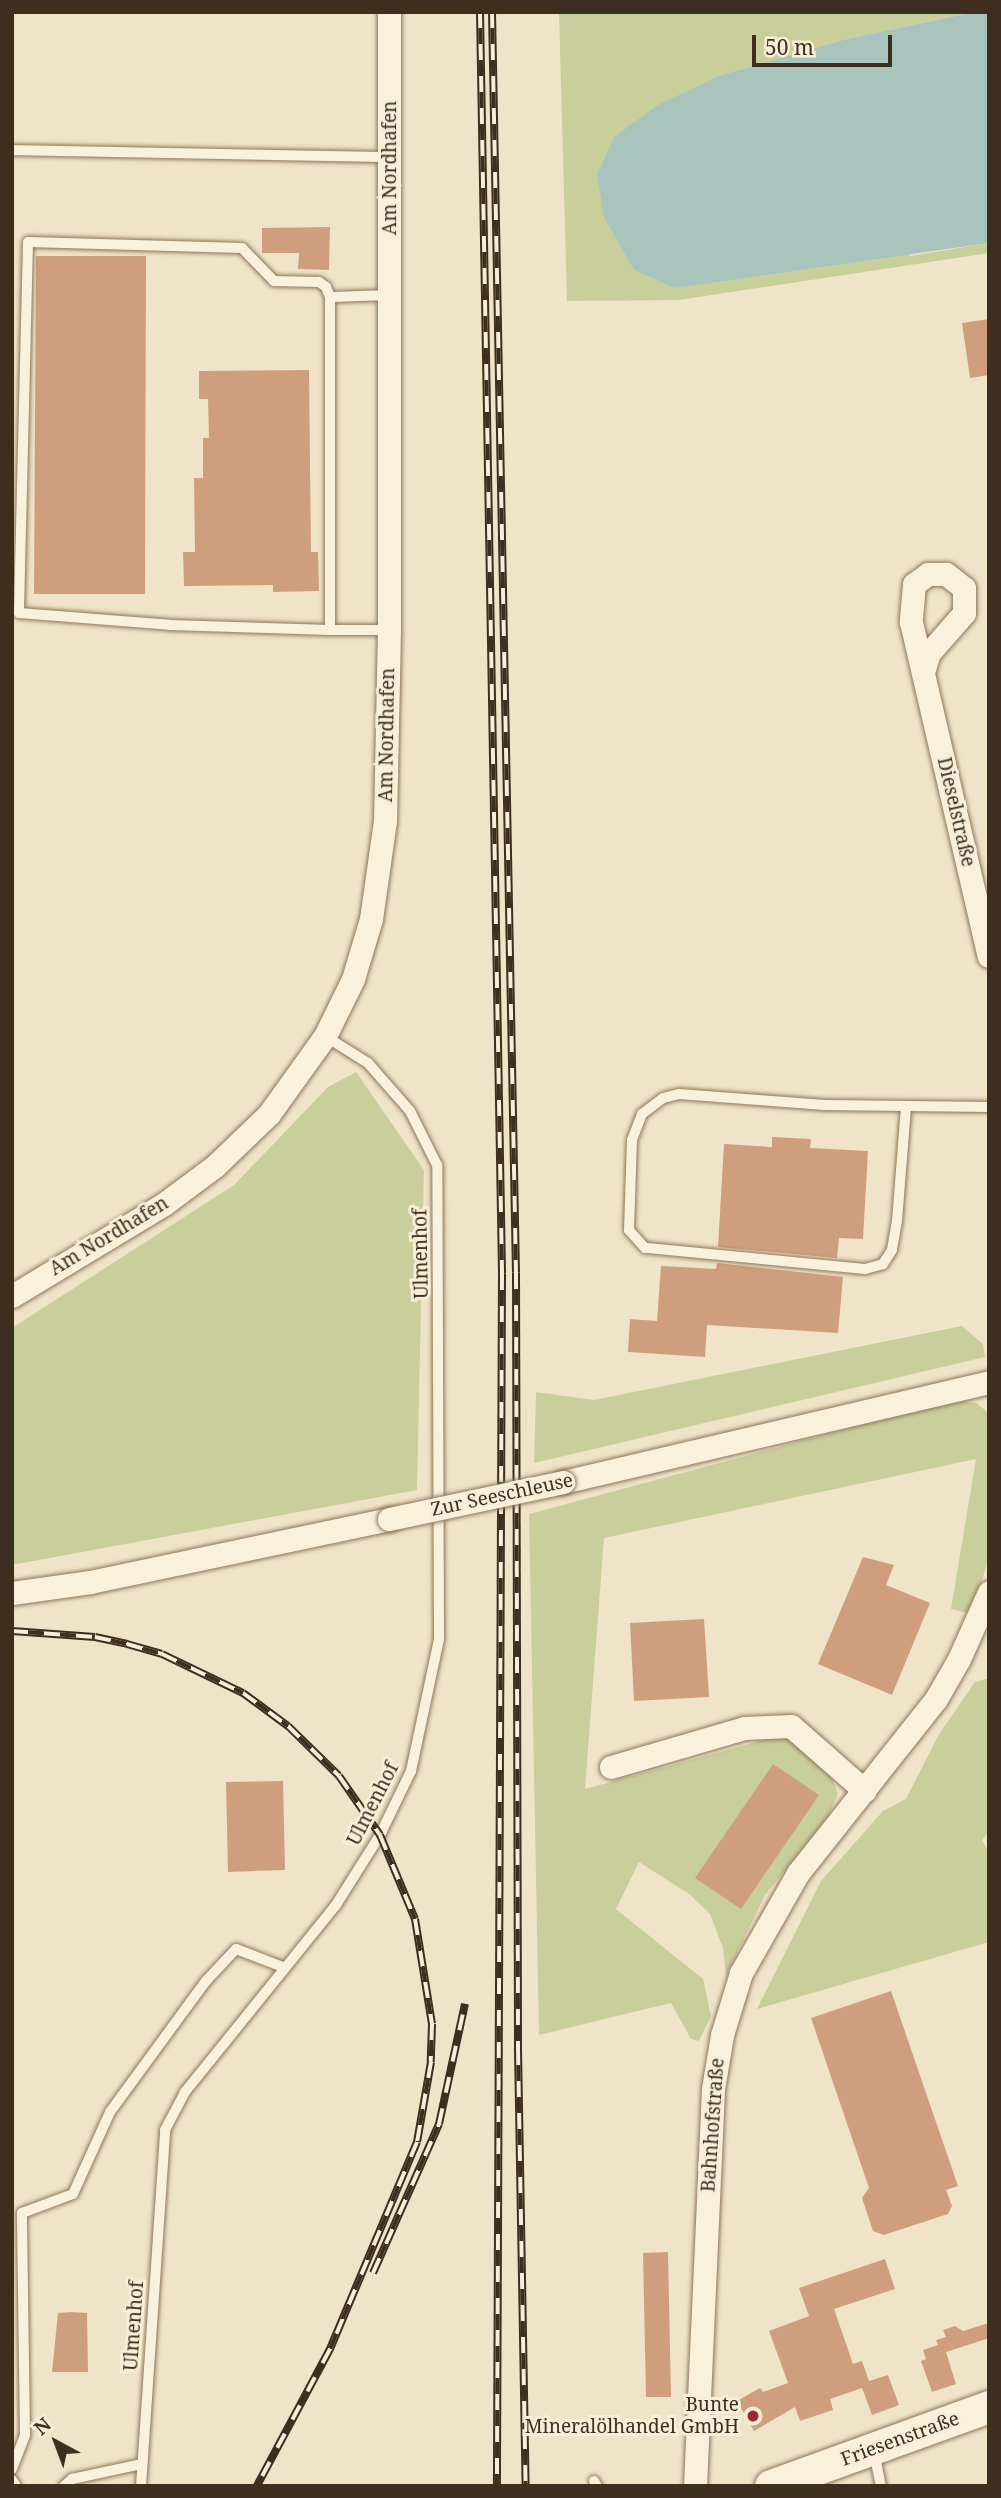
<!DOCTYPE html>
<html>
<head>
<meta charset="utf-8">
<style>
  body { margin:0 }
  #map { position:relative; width:1001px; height:2498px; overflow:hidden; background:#f0e4c8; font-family:"Noto Serif",serif }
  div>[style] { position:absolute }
  .green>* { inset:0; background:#c9cf9b }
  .water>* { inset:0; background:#a9c4bc }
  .building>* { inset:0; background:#cf9f7d }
  .roads { filter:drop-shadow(0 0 2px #8d765c) drop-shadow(0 0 2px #8d765c) }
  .lane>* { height:10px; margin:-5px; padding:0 5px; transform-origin:5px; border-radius:5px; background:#faf1dc }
  .street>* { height:23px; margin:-11.5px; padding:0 11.5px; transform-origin:11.5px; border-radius:11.5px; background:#faf1dc }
  .secondary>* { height:32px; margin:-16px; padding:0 16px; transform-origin:16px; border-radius:16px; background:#faf1dc }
  .rail>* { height:8px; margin-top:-4px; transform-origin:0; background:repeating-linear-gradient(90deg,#f7eed8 0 16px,#3d2e20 0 32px); box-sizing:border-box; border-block:2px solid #3d2e20 }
  .bridges { filter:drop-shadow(0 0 2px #8d765c) drop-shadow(0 0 2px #8d765c) }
  .street-bridge>* { height:23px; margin:-11.5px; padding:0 11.5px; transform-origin:11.5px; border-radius:11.5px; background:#faf1dc }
  .dots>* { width:19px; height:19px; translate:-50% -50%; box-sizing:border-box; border:4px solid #f7eed8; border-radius:50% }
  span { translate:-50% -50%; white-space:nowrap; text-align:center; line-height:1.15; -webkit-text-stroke:6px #f7eed8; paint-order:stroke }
  .street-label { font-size:19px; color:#3d2e20 }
  .poi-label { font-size:19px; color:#3d2e20 }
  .right { translate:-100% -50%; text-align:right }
  .frame { position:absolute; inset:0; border:14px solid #3d2e20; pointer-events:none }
  .north { position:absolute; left:21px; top:2407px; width:70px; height:70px; -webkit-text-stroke:5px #f7eed8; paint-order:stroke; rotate:319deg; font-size:19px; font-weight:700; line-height:28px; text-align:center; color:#3d2e20 }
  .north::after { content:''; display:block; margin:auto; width:24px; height:32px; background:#3d2e20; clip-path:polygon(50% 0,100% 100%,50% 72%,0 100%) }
  .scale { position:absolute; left:752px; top:35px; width:140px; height:32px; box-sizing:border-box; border:4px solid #3d2e20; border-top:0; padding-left:9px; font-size:21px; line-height:24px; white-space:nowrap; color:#3d2e20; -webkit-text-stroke:5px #f7eed8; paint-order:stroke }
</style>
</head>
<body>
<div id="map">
  <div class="green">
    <div style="clip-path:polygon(559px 12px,974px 12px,847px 39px,794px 56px,910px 256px,989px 243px,989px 253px,679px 300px,567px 301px)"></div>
    <div style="clip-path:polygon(356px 1072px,424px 1170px,417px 1490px,12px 1565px,12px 1328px,234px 1185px,328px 1087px)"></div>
    <div style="clip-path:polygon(962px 1326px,983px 1344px,985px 1357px,534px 1463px,536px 1392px,594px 1400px)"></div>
    <div style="clip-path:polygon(954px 1400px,976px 1403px,989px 1413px,989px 1558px,971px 1614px,951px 1609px,976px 1459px,604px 1538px,585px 1789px,793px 1732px,829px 1771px,838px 1793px,828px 1818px,765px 1895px,726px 1976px,723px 1948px,710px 1914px,689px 1894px,639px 1862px,616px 1909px,703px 1979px,711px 2016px,699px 2041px,691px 2039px,671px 2003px,539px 2035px,529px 1514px)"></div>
    <div style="clip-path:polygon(989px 1678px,989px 1831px,982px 1840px,989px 1853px,989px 1942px,757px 2009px,821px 1881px,883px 1811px,906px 1799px,939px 1734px,975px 1682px)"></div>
  </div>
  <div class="water">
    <div style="clip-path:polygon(974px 12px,989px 12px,989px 243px,675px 288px,634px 270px,604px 217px,597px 175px,614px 137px,658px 105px,719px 76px,847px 39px)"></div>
  </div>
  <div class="building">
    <div style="clip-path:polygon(330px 227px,329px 270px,298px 269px,299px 253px,262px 253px,262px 228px)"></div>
    <div style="clip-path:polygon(36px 256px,146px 256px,145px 594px,34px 594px)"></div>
    <div style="clip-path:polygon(989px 319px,989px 375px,970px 378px,962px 323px)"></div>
    <div style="clip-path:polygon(309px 370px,311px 552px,318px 552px,319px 591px,273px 592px,273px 585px,184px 586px,183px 552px,195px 552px,194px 478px,203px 478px,203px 438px,209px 438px,208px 399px,199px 399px,199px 371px)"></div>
    <div style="clip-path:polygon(772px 1137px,811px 1139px,810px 1148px,868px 1151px,863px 1239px,839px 1238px,837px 1258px,718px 1247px,724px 1144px,772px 1147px)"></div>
    <div style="clip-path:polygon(717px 1263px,843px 1277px,838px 1333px,707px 1325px,705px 1357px,628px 1352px,630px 1319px,657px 1321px,661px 1266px,716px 1269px)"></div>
    <div style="clip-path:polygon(863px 1557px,894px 1565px,886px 1585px,930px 1603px,892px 1695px,818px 1664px)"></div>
    <div style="clip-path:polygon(704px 1619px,709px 1697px,634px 1701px,630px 1623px)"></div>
    <div style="clip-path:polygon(773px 1764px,819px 1795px,741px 1909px,695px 1878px)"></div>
    <div style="clip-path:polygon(283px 1781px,285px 1870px,228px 1872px,226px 1782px)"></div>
    <div style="clip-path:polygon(891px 1991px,958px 2186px,946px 2190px,952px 2206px,948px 2214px,884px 2235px,873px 2231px,862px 2198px,869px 2188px,811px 2018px)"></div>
    <div style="clip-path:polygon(668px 2252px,671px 2397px,646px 2397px,643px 2253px)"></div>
    <div style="clip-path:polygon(885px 2259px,895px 2289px,834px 2309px,853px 2364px,862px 2361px,869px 2381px,888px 2375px,899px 2405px,872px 2415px,862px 2388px,830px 2399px,833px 2410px,800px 2421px,795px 2407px,754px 2431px,737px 2401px,760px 2388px,763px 2392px,788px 2383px,769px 2331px,809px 2316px,799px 2288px)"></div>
    <div style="clip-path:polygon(71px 2312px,87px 2313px,88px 2372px,52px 2372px,58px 2313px)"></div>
    <div style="clip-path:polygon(989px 2323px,989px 2338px,946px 2352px,956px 2384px,932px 2392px,921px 2361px,926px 2359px,923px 2350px,938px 2345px,936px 2340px,946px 2337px,943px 2330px,955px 2326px,963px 2331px)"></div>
  </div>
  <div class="roads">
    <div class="lane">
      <div style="left:12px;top:150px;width:378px;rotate:1.1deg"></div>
      <div style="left:330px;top:297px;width:61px;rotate:-1.9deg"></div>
      <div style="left:330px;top:630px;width:333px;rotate:-90deg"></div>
      <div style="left:330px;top:297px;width:11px;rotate:-112deg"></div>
      <div style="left:326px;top:287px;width:9px;rotate:-144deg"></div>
      <div style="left:319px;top:282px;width:45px;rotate:-178.7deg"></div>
      <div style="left:274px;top:281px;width:46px;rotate:-134.1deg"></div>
      <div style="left:242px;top:248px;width:214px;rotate:-178.4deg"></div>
      <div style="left:28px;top:242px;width:371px;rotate:91.4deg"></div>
      <div style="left:19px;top:613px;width:151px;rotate:4.5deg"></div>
      <div style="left:170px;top:625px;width:160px;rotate:1.8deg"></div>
      <div style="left:330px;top:630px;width:59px"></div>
      <div style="left:906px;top:1107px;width:114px;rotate:94.5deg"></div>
      <div style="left:897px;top:1221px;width:29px;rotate:100deg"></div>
      <div style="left:892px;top:1250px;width:17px;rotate:123deg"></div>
      <div style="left:883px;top:1264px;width:19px;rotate:164deg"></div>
      <div style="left:865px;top:1269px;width:221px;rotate:-174.5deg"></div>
      <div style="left:645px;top:1248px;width:24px;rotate:-132deg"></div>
      <div style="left:629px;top:1230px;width:90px;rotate:-88.1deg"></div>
      <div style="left:632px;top:1140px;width:28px;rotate:-69deg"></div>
      <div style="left:642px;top:1114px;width:26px;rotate:-37deg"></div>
      <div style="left:663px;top:1098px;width:16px;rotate:-14deg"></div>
      <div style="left:679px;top:1094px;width:146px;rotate:4.3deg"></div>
      <div style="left:825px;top:1105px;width:164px;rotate:0.7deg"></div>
      <div style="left:874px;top:2451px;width:36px;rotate:79deg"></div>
      <div style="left:12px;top:2469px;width:36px;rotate:-69deg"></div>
      <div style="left:25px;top:2435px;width:222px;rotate:-90.8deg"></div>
      <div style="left:22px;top:2213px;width:54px;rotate:-20.4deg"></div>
      <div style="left:73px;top:2194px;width:90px;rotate:-65.7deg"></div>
      <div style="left:110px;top:2112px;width:162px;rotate:-53.8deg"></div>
      <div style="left:206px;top:1981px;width:44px;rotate:-46.8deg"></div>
      <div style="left:236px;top:1949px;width:50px;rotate:21deg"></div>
      <div style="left:12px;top:2480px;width:7px;rotate:56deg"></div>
      <div style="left:594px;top:2481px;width:6px;rotate:59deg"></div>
      <div style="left:64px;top:2486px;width:11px;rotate:-41deg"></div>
      <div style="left:72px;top:2479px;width:72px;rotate:-12.1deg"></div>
      <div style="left:141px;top:2486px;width:357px;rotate:-86.1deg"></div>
      <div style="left:165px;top:2130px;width:43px;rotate:-62.2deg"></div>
      <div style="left:185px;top:2092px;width:240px;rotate:-51.1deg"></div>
      <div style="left:336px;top:1905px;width:83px;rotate:-57.8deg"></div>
      <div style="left:380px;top:1835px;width:71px;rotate:-64.2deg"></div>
      <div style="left:411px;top:1771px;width:135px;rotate:-78deg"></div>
      <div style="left:439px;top:1639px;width:474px;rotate:-90.2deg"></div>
      <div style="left:437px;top:1165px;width:60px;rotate:-116.6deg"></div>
      <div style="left:410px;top:1111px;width:64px;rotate:-131.2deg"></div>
      <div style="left:368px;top:1063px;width:51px;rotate:-147.9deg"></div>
    </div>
    <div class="street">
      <div style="left:924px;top:669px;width:17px;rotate:-73deg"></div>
      <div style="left:929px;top:653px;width:53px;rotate:-48.8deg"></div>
      <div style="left:964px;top:613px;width:25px;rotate:-90deg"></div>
      <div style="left:964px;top:588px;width:23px;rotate:-142deg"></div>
      <div style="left:946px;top:574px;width:18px;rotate:180deg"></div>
      <div style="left:928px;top:574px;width:17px;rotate:144deg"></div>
      <div style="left:914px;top:584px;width:38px;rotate:95deg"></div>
      <div style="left:911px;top:622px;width:343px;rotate:76.9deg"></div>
      <div style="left:12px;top:1296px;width:178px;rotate:-31.2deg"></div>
      <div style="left:164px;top:1204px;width:64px;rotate:-36.7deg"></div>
      <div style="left:215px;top:1166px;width:75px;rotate:-43.9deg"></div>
      <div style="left:269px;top:1114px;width:96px;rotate:-54.3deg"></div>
      <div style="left:325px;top:1036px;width:64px;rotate:-63.8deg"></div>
      <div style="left:353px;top:979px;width:63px;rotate:-73.3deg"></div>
      <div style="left:371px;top:919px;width:99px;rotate:-81.9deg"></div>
      <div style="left:385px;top:821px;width:191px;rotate:-88.8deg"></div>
      <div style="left:389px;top:630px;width:618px;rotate:-90deg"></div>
      <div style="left:563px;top:1482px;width:438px;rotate:-13.2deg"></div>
      <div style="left:12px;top:1593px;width:79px;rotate:-8deg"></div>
      <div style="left:90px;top:1582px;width:306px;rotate:-11.9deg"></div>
      <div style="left:611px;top:1767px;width:139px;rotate:-16.3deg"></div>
      <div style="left:744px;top:1728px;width:47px;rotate:-2.4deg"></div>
      <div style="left:791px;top:1726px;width:98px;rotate:41.3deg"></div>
      <div style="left:695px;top:2486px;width:397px;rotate:-87.4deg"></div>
      <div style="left:713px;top:2089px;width:55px;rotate:-80.5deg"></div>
      <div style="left:722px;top:2035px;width:65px;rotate:-73deg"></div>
      <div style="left:741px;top:1973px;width:115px;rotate:-60.3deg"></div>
      <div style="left:798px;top:1873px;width:222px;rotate:-51.6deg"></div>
      <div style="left:936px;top:1699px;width:46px;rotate:-60.1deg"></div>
      <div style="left:959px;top:1659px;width:73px;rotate:-65.9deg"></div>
    </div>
    <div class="secondary">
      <div style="left:771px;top:2486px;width:232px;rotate:-19.9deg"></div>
    </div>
  </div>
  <div class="rail">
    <div style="left:480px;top:12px;width:1262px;rotate:89deg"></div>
    <div style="left:502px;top:1274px;width:1212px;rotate:90.24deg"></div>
    <div style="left:492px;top:12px;width:1261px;rotate:88.91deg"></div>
    <div style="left:516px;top:1273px;width:776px;rotate:89.85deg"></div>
    <div style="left:518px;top:2049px;width:437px;rotate:89deg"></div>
    <div style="left:12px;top:1631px;width:83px;rotate:4.1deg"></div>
    <div style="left:95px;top:1637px;width:33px;rotate:12deg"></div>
    <div style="left:127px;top:1644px;width:36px;rotate:16deg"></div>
    <div style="left:162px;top:1654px;width:90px;rotate:25.7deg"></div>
    <div style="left:243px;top:1693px;width:56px;rotate:36.3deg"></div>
    <div style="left:288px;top:1726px;width:71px;rotate:44.4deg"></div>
    <div style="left:339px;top:1776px;width:72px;rotate:55.2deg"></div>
    <div style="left:380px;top:1835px;width:91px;rotate:67.4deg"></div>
    <div style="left:415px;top:1919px;width:106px;rotate:80.8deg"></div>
    <div style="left:432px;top:2024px;width:38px;rotate:92deg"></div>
    <div style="left:431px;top:2062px;width:81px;rotate:99.9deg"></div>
    <div style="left:417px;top:2142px;width:225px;rotate:112.8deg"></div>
    <div style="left:330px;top:2349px;width:155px;rotate:118.1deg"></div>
    <div style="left:373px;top:2273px;width:163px;rotate:-66.1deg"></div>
    <div style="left:439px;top:2124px;width:123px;rotate:-77.8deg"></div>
  </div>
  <div class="bridges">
    <div class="street-bridge">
      <div style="left:389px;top:1519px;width:178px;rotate:-12deg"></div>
    </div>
  </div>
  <div class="dots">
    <div style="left:753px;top:2416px;background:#9e2a2b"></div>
  </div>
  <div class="street-label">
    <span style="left:390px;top:168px;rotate:-90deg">Am Nordhafen</span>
    <span style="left:387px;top:735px;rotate:-89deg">Am Nordhafen</span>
    <span style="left:956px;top:812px;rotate:77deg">Dieselstraße</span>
    <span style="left:109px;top:1236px;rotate:-31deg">Am Nordhafen</span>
    <span style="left:421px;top:1254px;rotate:-91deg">Ulmenhof</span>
    <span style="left:502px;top:1495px;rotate:-12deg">Zur Seeschleuse</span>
    <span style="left:373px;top:1804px;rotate:-63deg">Ulmenhof</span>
    <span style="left:713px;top:2125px;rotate:-86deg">Bahnhofstraße</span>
    <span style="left:134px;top:2326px;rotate:-86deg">Ulmenhof</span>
    <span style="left:900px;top:2439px;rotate:-20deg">Friesenstraße</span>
  </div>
  <div class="poi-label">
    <span class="right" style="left:739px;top:2416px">Bunte<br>Mineralölhandel GmbH</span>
  </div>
  <div class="frame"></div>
  <div class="north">N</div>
  <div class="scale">50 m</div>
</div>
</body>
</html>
